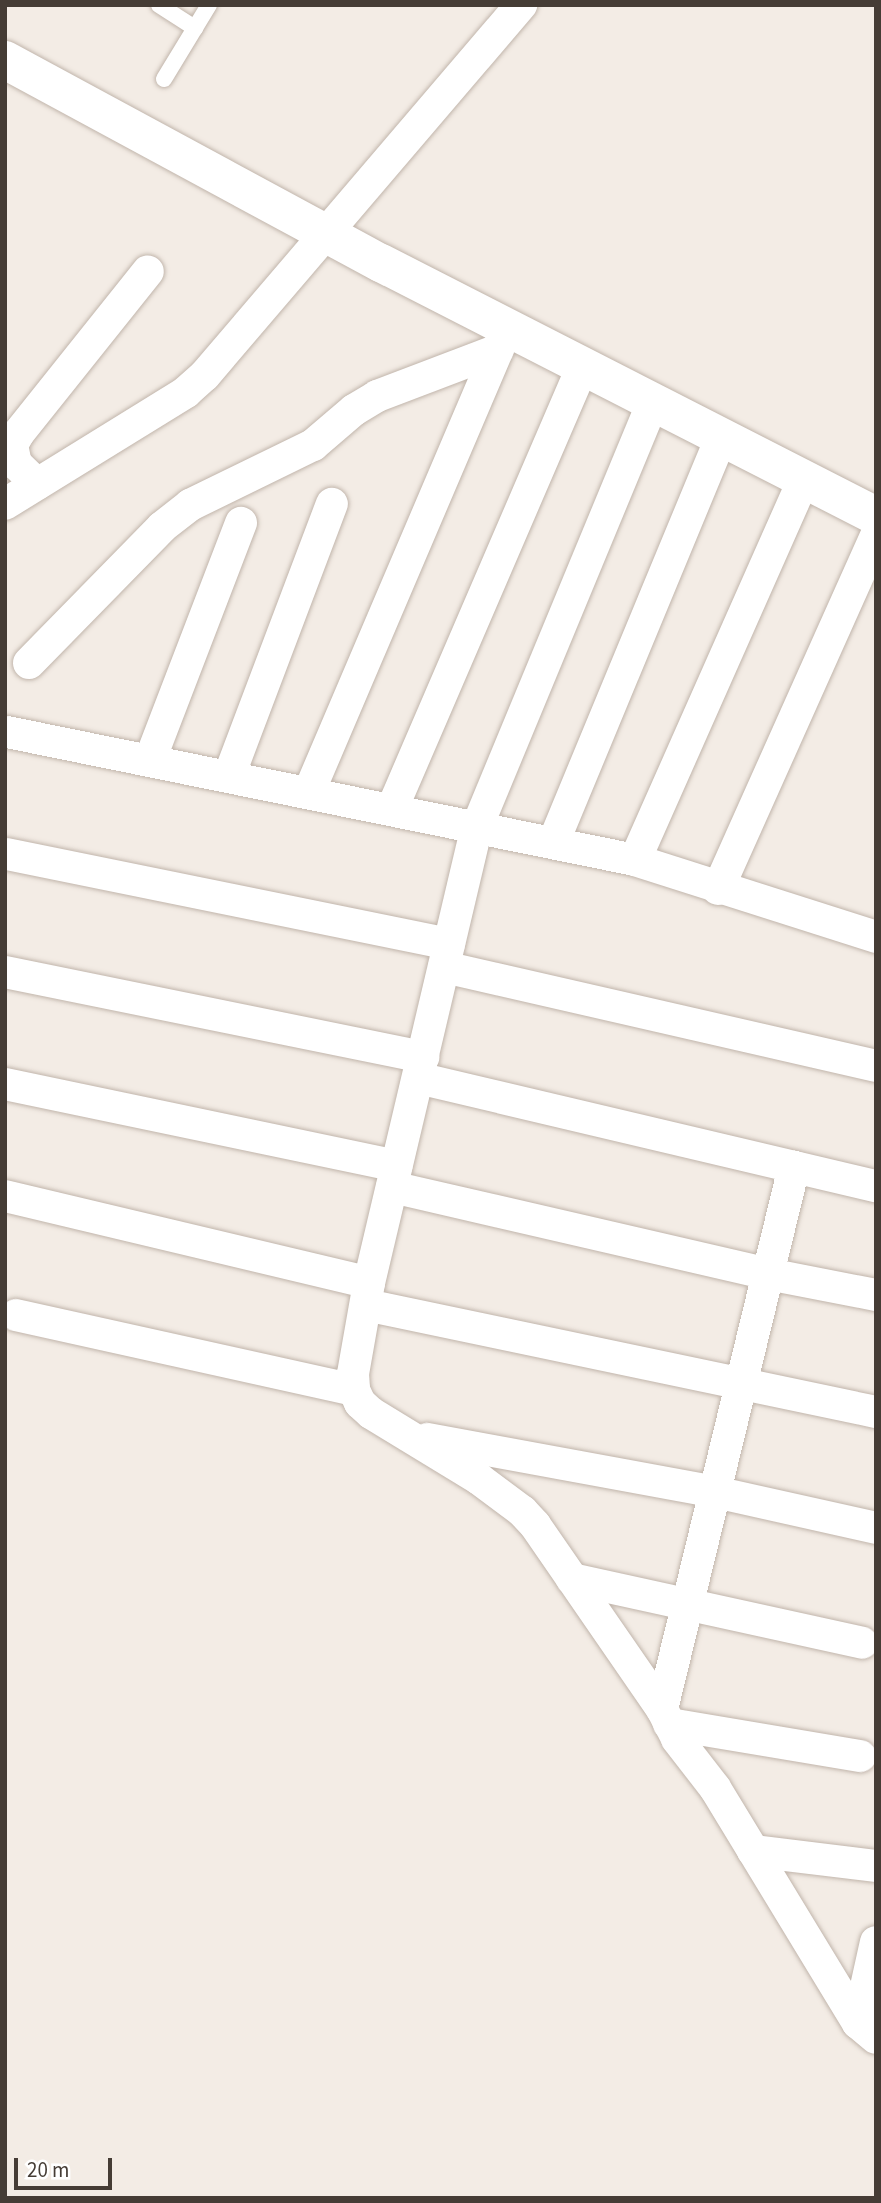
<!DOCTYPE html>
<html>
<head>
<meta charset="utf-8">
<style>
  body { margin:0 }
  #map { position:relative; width:881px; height:2203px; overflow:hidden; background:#f3ece5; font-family:"Source Sans 3",sans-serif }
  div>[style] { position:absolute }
  .roads { filter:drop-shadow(0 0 2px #c1b5ab) drop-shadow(0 0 2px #c1b5ab) }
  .service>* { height:16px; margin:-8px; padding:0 8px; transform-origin:8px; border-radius:8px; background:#fff }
  .minor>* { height:32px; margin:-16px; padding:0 16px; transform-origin:16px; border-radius:16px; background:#fff }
  .tertiary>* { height:38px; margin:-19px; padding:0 19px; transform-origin:19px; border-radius:19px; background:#fff }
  span { translate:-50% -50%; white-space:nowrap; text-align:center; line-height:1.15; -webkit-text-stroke:5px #fff; paint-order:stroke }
  .frame { position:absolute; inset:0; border:7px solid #453c35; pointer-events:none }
  .scale { position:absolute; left:14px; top:2158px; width:98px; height:32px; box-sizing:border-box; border:4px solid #453c35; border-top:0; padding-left:9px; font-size:21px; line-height:24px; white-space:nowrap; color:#453c35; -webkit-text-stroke:5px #fff; paint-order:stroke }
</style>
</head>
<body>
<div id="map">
  <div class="roads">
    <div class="service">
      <div style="left:159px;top:5px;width:43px;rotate:32.6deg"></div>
      <div style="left:164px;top:79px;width:87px;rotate:-58.7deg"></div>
    </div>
    <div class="minor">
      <div style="left:653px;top:402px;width:459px;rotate:112.5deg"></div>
      <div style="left:477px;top:826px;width:470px;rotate:103.3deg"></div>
      <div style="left:369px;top:1283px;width:92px;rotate:100deg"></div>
      <div style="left:353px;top:1374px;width:16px;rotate:86deg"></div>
      <div style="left:354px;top:1390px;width:14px;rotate:65deg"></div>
      <div style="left:360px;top:1403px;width:15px;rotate:42deg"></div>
      <div style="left:371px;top:1413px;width:127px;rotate:31.4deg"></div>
      <div style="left:479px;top:1479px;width:54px;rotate:36.7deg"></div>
      <div style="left:522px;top:1511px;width:19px;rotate:47deg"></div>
      <div style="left:535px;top:1525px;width:224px;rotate:55.4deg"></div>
      <div style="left:662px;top:1709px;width:34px;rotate:63deg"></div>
      <div style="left:677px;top:1739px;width:62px;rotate:52.2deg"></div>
      <div style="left:715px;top:1788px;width:275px;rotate:58.7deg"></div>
      <div style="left:858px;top:2023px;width:23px;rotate:40deg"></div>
      <div style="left:37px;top:484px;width:29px;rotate:-136deg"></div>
      <div style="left:16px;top:464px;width:19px;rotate:-102deg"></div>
      <div style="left:12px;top:445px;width:13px;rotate:-61deg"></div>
      <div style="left:18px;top:434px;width:208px;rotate:-51.4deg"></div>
      <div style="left:5px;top:504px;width:213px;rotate:-31.7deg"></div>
      <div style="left:186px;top:392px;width:25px;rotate:-42deg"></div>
      <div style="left:205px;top:375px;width:487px;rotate:-49.5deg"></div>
      <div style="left:29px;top:663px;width:190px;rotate:-45.6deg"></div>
      <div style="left:162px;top:527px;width:36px;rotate:-38deg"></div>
      <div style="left:190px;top:505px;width:137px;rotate:-26deg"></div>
      <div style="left:313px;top:445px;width:54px;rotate:-40.5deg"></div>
      <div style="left:354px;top:410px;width:27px;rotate:-31deg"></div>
      <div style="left:377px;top:396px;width:129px;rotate:-20.8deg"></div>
      <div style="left:7px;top:732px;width:641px;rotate:11.52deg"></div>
      <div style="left:635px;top:860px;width:253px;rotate:17.7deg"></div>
      <div style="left:150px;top:760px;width:254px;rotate:-69deg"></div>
      <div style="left:229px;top:776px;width:291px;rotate:-69.3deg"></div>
      <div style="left:309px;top:792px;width:491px;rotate:-66.9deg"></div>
      <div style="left:392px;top:809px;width:483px;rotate:-66.7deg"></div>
      <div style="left:554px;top:841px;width:437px;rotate:-67.5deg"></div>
      <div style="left:7px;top:854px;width:451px;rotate:11.5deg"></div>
      <div style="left:635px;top:860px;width:417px;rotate:-66.1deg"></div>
      <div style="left:718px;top:889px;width:388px;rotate:-65.9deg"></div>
      <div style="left:444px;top:967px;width:443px;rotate:12.9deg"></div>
      <div style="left:5px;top:972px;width:427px;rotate:11.5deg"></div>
      <div style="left:418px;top:1078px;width:471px;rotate:13.3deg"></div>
      <div style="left:5px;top:1084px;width:400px;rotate:11.8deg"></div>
      <div style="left:392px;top:1187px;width:386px;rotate:13deg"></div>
      <div style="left:768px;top:1274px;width:110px;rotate:11deg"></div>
      <div style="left:5px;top:1196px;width:374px;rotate:13.4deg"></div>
      <div style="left:366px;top:1305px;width:521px;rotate:11.85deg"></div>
      <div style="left:16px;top:1315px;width:346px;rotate:12.5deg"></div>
      <div style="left:427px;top:1439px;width:293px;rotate:10.4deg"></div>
      <div style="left:715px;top:1492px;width:165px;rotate:12.6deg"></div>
      <div style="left:572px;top:1579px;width:297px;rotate:12.4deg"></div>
      <div style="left:662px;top:1709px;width:558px;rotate:-76.31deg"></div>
      <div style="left:669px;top:1724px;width:194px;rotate:9.5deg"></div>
      <div style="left:753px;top:1851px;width:123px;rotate:7deg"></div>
      <div style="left:858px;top:2023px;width:83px;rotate:-77.5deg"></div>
    </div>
    <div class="tertiary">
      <div style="left:5px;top:60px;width:427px;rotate:28.4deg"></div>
      <div style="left:381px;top:263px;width:556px;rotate:27.07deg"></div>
    </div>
  </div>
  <div class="frame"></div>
  <div class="scale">20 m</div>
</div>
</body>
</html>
